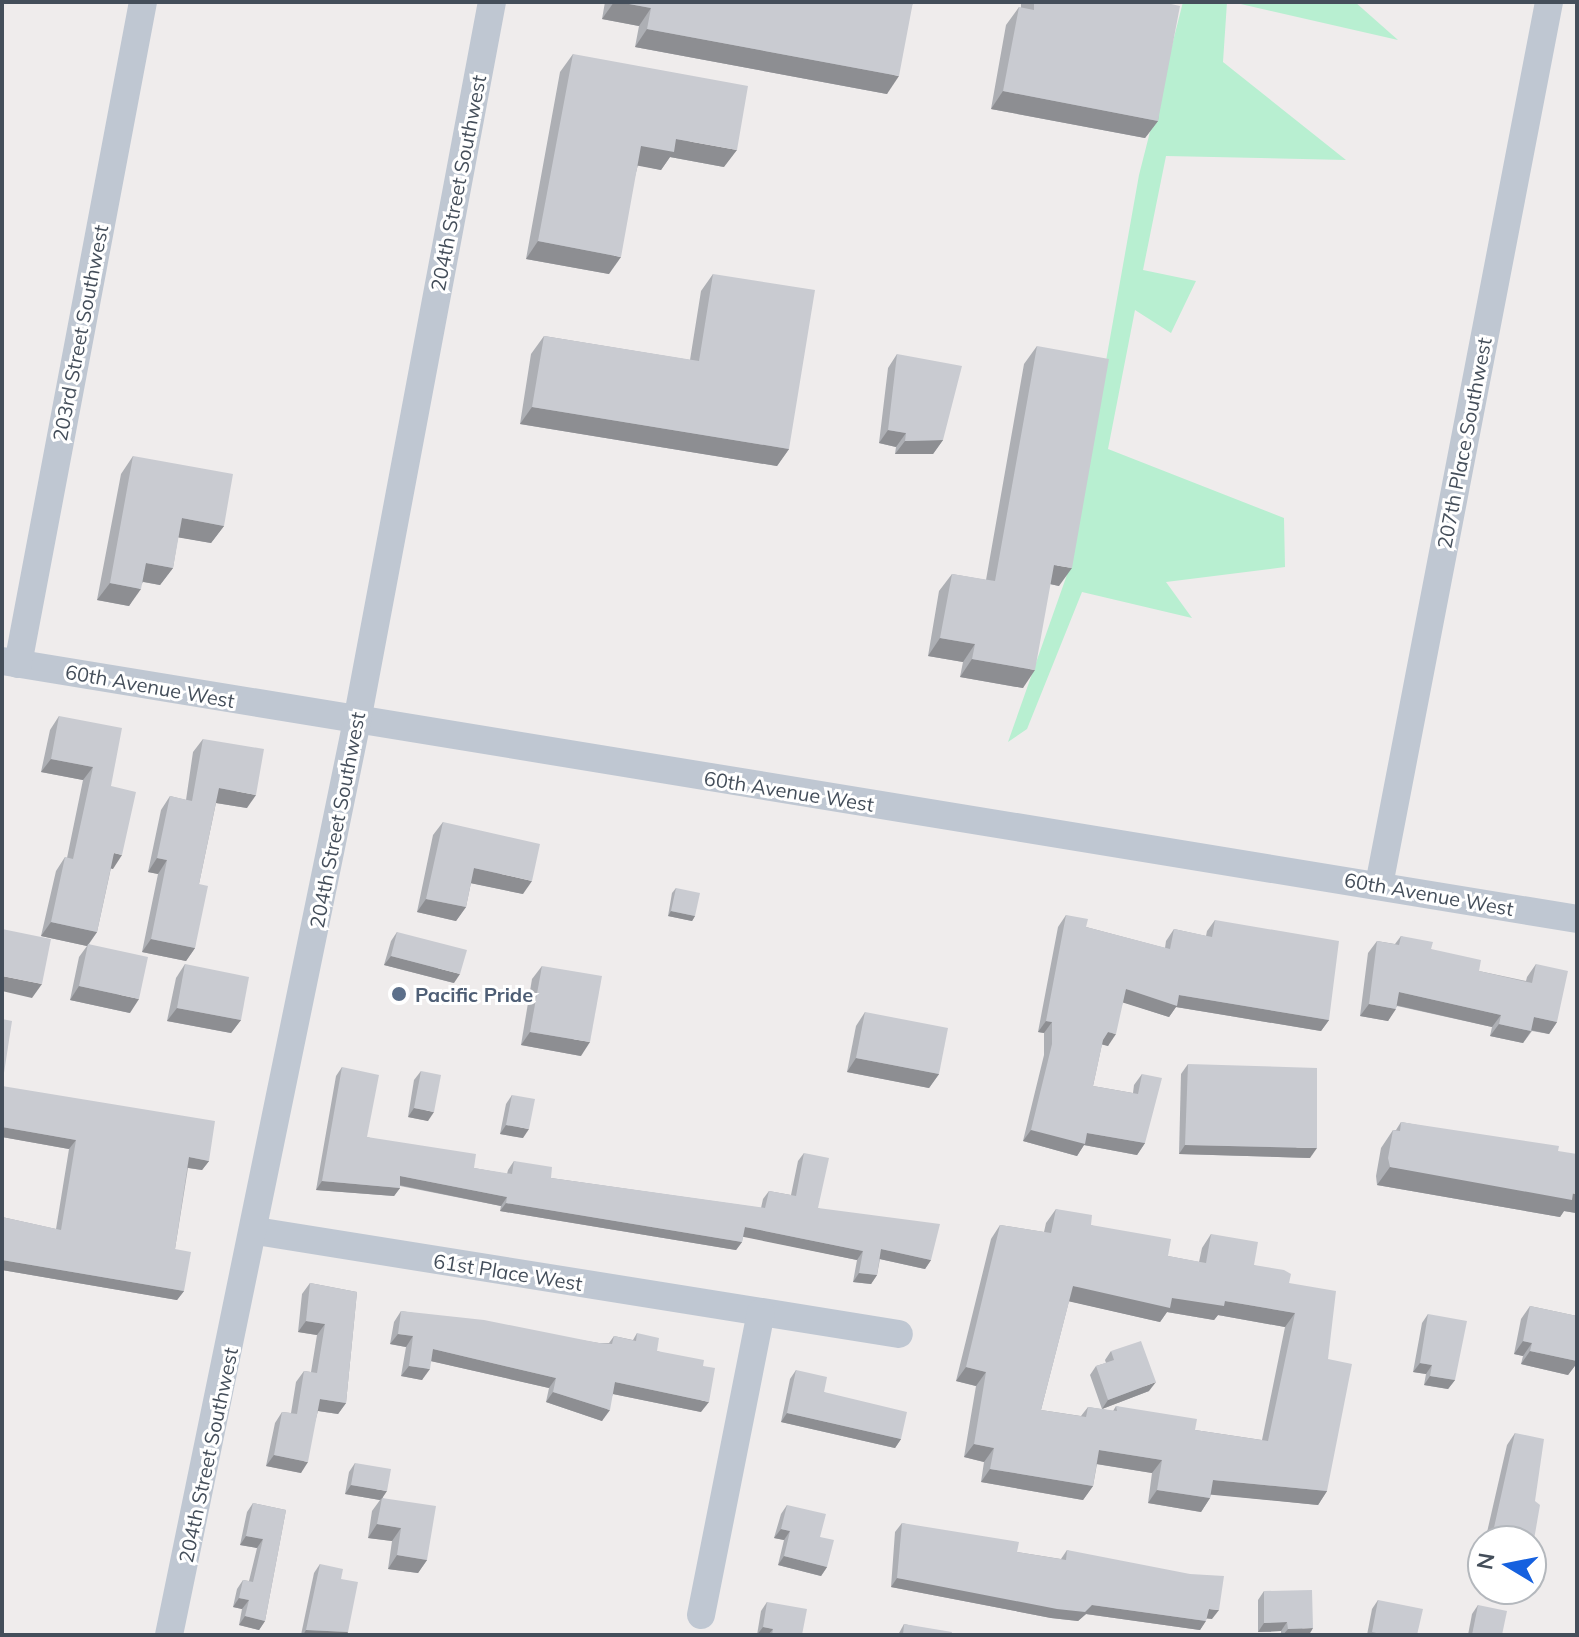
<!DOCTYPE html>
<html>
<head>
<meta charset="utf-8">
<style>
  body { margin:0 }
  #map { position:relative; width:1579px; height:1637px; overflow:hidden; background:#efecec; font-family:Mulish,sans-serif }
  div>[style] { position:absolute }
  .green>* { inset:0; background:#b8efd1 }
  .minor>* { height:28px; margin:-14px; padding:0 14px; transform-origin:14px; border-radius:14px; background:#bfc7d2 }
  .wall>* { inset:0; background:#adafb4 }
  .shaded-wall>* { inset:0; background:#8d8e92 }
  .building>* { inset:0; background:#c9cbd1 }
  .dots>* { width:22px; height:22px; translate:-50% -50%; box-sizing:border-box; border:4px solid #fff; border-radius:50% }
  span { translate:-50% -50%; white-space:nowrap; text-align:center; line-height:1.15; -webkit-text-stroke:6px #fff; paint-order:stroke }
  .street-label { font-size:20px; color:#444e5a }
  .service-label { font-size:20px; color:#4e5e75; font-weight:700 }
  .left { translate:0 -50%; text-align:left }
  .frame { position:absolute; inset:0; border:4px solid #444e5a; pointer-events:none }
  .north { position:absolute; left:1467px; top:1525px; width:80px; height:80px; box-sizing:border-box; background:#fff; border:2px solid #b4b8bd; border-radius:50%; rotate:280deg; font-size:22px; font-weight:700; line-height:32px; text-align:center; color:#444e5a }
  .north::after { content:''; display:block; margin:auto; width:28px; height:36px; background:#1661df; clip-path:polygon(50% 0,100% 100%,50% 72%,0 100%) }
</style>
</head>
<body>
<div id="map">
  <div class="green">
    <div style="clip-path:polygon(1183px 2px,1227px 2px,1223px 62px,1346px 160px,1166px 156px,1143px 270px,1196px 281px,1171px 333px,1135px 310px,1108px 449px,1284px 518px,1285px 567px,1166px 582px,1192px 618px,1082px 592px,1027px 729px,1008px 742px,1069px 569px,1139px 175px)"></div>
    <div style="clip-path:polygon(1232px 2px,1355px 2px,1398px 40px)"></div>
  </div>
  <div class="minor">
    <div style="left:2px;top:661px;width:1596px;rotate:9.3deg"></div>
    <div style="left:18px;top:664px;width:674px;rotate:-79.31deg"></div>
    <div style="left:1379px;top:885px;width:899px;rotate:-79.1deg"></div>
    <div style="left:256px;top:1231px;width:651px;rotate:9.1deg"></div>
    <div style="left:701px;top:1615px;width:308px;rotate:-78.8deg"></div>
    <div style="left:169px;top:1635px;width:933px;rotate:-78.38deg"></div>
    <div style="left:357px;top:721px;width:732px;rotate:-79.37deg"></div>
  </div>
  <div class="wall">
    <div style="clip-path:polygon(605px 2px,913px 2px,887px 94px,635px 47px,639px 26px,602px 19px)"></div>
    <div style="clip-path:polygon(1021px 2px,1171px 2px,1158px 121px,1145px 138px,991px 109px,1006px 25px,1019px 7px,1021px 8px)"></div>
    <div style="clip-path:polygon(573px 54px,724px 167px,670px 157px,661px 170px,638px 165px,609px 274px,526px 259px,560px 72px)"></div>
    <div style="clip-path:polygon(713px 274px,789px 449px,777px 466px,520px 424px,531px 354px,544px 336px,690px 360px,701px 291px)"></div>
    <div style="clip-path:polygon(1037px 346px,1059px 586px,1050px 584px,1023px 688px,960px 677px,963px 662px,928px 656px,939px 591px,952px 574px,986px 580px,1024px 364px)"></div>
    <div style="clip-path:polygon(897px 354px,943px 440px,933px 454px,895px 454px,896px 447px,879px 443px,888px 368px)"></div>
    <div style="clip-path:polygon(133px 456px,224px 526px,211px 543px,178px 537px,173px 568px,160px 585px,143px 582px,129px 606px,97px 600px,121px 474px)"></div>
    <div style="clip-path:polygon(59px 716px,111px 786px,113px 869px,111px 868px,97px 932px,89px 944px,130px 1013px,70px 1000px,79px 957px,87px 946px,41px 936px,56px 871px,65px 857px,67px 858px,83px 780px,41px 772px,50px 730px)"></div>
    <div style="clip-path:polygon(203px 739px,247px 808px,216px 803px,199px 884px,195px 948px,186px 961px,142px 952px,158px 874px,148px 872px,161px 810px,170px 796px,186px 800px,193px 752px)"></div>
    <div style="clip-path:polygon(443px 822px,523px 894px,471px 883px,466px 907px,456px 921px,417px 912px,433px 835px)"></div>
    <div style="clip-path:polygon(676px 888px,695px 916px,692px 921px,668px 916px,672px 893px)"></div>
    <div style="clip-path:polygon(1066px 915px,1086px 927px,1165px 948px,1166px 941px,1174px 929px,1206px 936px,1207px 931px,1215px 920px,1329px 1020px,1321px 1031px,1176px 1007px,1169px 1017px,1123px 1002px,1108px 1046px,1102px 1044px,1093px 1086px,1133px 1093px,1134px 1085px,1142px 1074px,1145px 1143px,1137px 1155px,1084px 1145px,1077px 1156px,1023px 1141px,1044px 1055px,1044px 1033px,1038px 1032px,1058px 927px)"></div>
    <div style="clip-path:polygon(397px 932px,454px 983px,384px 965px,391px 941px)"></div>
    <div style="clip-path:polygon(1401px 936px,1479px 971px,1526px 981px,1527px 977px,1536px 964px,1557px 1022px,1549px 1034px,1532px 1031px,1523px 1043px,1490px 1036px,1492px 1027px,1397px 1006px,1388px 1021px,1360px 1016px,1368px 953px,1377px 941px,1395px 944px)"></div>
    <div style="clip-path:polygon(185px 964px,241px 1020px,231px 1033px,167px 1021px,176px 978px)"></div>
    <div style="clip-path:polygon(542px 966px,581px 1056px,521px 1045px,532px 979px)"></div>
    <div style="clip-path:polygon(865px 1012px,939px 1074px,929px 1088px,847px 1072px,856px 1026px)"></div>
    <div style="clip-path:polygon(1188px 1064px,1310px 1158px,1179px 1154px,1181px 1074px)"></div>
    <div style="clip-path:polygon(342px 1067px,367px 1137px,474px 1168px,507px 1174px,508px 1170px,514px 1161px,551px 1178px,761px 1208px,763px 1199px,769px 1191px,791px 1195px,798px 1161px,804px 1153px,818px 1208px,931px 1260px,925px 1269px,880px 1259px,877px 1275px,871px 1284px,853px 1282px,857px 1260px,743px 1236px,742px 1242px,736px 1250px,500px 1211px,501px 1206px,400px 1186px,400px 1188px,394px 1196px,316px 1190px,336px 1076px)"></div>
    <div style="clip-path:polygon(421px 1071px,428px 1121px,408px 1117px,414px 1080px)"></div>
    <div style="clip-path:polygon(2px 1086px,209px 1161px,202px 1170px,188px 1168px,175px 1249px,184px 1291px,177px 1300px,2px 1270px,2px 1217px,56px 1229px,69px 1149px,2px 1137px)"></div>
    <div style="clip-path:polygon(512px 1095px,523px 1138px,500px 1134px,506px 1104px)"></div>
    <div style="clip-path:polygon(1401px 1122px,1558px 1151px,1576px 1213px,1564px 1211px,1560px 1217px,1377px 1185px,1376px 1176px,1381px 1148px,1393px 1130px,1396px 1130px)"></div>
    <div style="clip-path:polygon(evenodd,1056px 1209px,1091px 1225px,1168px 1256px,1199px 1262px,1202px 1248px,1211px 1234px,1254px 1265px,1289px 1283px,1328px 1359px,1327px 1491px,1318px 1505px,1211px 1494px,1210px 1498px,1201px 1512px,1148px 1503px,1152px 1473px,1097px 1464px,1093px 1486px,1083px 1500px,981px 1482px,984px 1462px,964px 1457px,976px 1386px,956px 1381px,991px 1239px,1000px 1225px,1044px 1232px,1046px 1223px,1056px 1209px,1069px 1301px,1160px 1322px,1167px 1312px,1214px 1320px,1218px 1315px,1285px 1327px,1262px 1440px,1195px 1430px,1116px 1406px,1113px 1411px,1088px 1407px,1081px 1416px,1041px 1410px,1069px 1301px)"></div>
    <div style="clip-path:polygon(310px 1283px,357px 1292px,346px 1403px,338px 1414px,318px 1411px,301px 1473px,266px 1466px,275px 1423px,282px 1412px,291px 1413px,296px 1382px,304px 1371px,311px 1372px,317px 1335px,298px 1332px,302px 1294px)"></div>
    <div style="clip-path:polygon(1530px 1306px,1577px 1316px,1577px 1363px,1568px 1375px,1521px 1364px,1523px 1356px,1514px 1354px,1521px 1319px)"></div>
    <div style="clip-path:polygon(401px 1311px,599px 1343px,609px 1343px,614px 1336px,633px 1340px,637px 1333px,657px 1351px,703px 1366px,701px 1412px,613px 1394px,602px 1421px,546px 1402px,549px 1388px,431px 1361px,422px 1380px,401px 1376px,406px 1347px,390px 1344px,394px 1322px)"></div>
    <div style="clip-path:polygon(1428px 1314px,1455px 1380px,1448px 1389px,1424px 1385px,1426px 1374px,1413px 1372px,1422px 1323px)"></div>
    <div style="clip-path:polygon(1111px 1351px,1149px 1391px,1102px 1409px,1090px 1375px,1096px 1366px,1106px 1363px,1105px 1360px)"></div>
    <div style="clip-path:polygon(796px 1370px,824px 1392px,901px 1439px,895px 1448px,781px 1422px,790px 1379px)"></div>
    <div style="clip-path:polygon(1515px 1433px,1535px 1501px,1531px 1541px,1485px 1541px,1507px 1445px)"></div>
    <div style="clip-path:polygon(355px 1463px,383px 1498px,427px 1560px,418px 1573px,388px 1569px,392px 1541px,368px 1538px,372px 1511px,380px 1500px,345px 1494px,349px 1472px)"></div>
    <div style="clip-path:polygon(253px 1503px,286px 1510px,265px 1621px,259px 1630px,239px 1625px,242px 1609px,233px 1607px,237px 1589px,243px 1580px,249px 1581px,257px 1548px,240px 1545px,247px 1512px)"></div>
    <div style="clip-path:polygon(787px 1505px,820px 1537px,827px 1567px,821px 1576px,778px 1565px,784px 1540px,774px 1538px,781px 1514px)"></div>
    <div style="clip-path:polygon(902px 1523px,1017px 1552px,1061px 1559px,1067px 1550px,1212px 1619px,1207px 1618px,1200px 1630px,1086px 1614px,1078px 1621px,1051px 1618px,891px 1587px,895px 1532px)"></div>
    <div style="clip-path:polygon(1483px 1550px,1483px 1576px,1477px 1575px)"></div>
    <div style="clip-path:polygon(320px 1564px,348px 1632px,346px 1635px,301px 1635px,314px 1573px)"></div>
    <div style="clip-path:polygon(1264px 1591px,1309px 1635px,1281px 1635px,1281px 1631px,1258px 1632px,1258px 1600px)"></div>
    <div style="clip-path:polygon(1378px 1600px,1417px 1635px,1367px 1635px,1372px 1609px)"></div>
    <div style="clip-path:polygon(767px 1602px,802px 1635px,757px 1635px,761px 1611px)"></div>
    <div style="clip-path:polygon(1478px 1605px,1502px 1635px,1468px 1635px,1472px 1614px)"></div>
    <div style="clip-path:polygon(904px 1624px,951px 1635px,898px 1635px)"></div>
  </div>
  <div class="shaded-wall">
    <div style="clip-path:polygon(614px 2px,618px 2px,651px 8px,639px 26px,602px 19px)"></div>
    <div style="clip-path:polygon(647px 29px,899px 76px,887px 94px,635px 47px)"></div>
    <div style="clip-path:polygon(1003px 91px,1158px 121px,1145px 138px,991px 109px)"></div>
    <div style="clip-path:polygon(676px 139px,737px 150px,724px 167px,670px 157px,661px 170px,629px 164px,641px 146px)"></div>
    <div style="clip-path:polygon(538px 241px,621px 257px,609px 274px,526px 259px)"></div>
    <div style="clip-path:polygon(532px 407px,789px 449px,777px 466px,520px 424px)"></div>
    <div style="clip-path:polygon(888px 430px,906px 433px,896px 447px,879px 443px)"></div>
    <div style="clip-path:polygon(943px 440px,933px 454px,895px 454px,905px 441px)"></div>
    <div style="clip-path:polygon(182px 518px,224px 526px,211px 543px,170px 536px)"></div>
    <div style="clip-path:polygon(146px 563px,173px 568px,160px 585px,134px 580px)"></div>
    <div style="clip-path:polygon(1054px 565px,1072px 568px,1059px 586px,1041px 582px)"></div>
    <div style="clip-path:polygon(110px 583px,141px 589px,129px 606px,97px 600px)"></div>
    <div style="clip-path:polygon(940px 638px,975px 644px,963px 662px,928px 656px)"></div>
    <div style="clip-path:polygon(972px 659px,1035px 670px,1023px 688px,960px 677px)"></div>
    <div style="clip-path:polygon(51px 759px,93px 767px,83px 780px,41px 772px)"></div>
    <div style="clip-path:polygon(219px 788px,256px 795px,247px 808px,210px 802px)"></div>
    <div style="clip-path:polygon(114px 853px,122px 855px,113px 869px,105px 867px)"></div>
    <div style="clip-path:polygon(157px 858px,167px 860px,158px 874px,148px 872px)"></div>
    <div style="clip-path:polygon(474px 868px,532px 881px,523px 894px,465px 882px)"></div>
    <div style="clip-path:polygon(426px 899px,466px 907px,456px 921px,417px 912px)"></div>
    <div style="clip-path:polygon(671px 911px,695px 916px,692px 921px,668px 916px)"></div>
    <div style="clip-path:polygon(51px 922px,97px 932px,87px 946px,41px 936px)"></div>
    <div style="clip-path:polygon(151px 939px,195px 948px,186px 961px,142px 952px)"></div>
    <div style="clip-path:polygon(391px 956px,460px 974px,454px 983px,384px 965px)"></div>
    <div style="clip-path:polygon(2px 976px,42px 984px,32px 998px,2px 991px)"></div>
    <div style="clip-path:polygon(79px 986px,139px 999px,130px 1013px,70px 1000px)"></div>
    <div style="clip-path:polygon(1126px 989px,1179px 995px,1329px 1020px,1321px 1031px,1176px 1007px,1169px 1017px,1118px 1001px)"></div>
    <div style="clip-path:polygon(1399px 992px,1501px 1015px,1492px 1027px,1391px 1004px)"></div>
    <div style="clip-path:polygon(1369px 1004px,1396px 1009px,1388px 1021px,1360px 1016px)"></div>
    <div style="clip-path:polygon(177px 1008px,241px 1020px,231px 1033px,167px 1021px)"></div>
    <div style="clip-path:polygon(1534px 1017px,1557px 1022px,1549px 1034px,1526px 1029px)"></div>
    <div style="clip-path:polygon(1046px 1021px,1052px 1022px,1044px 1033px,1038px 1032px)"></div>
    <div style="clip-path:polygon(1499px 1024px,1531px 1031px,1523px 1043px,1490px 1036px)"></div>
    <div style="clip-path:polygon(530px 1032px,590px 1042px,581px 1056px,521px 1045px)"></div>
    <div style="clip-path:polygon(1108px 1032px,1116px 1034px,1108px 1046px,1100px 1044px)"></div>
    <div style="clip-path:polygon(856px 1058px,939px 1074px,929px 1088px,847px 1072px)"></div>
    <div style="clip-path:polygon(414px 1108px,434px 1112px,428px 1121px,408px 1117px)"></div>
    <div style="clip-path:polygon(506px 1125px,529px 1129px,523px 1138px,500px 1134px)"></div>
    <div style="clip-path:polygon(2px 1127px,76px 1140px,69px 1149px,2px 1137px)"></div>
    <div style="clip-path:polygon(1031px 1130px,1087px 1133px,1145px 1143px,1137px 1155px,1084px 1145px,1077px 1156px,1023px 1141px)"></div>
    <div style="clip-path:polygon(1185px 1145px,1317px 1148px,1310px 1158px,1179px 1154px)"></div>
    <div style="clip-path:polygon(189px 1157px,209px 1161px,202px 1170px,183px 1167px)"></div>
    <div style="clip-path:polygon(1390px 1167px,1577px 1194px,1577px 1211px,1576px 1213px,1564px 1211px,1560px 1217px,1377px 1185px)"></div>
    <div style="clip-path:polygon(400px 1176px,507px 1197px,501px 1206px,394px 1184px)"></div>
    <div style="clip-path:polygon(322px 1181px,400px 1188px,394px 1196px,316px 1190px)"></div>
    <div style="clip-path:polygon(506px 1203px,742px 1242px,736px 1250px,500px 1211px)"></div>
    <div style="clip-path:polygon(745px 1227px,863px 1251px,857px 1260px,739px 1236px)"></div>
    <div style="clip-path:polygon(881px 1249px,931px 1260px,925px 1269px,875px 1258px)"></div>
    <div style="clip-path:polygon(2px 1260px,184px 1291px,177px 1300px,2px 1270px)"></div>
    <div style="clip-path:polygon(859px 1273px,877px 1275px,871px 1284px,853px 1282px)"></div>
    <div style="clip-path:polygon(1073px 1286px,1172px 1298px,1225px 1301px,1295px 1313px,1285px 1327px,1218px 1315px,1214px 1320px,1167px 1312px,1160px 1322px,1063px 1300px)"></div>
    <div style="clip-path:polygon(306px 1321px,325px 1324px,317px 1335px,298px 1332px)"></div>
    <div style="clip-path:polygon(398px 1334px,413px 1336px,406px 1347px,390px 1344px)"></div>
    <div style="clip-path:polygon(1523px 1341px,1532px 1343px,1523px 1356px,1514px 1354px)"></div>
    <div style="clip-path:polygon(433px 1349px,556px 1378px,549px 1388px,426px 1360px)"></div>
    <div style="clip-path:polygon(1530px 1351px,1577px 1361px,1577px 1363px,1568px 1375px,1521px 1364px)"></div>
    <div style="clip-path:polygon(1420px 1363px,1432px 1365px,1426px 1374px,1413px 1372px)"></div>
    <div style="clip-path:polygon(409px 1366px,430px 1369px,422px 1380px,401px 1376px)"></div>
    <div style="clip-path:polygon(966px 1367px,986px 1372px,976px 1386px,956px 1381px)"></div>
    <div style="clip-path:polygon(1430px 1376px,1455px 1380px,1448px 1389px,1424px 1385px)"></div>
    <div style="clip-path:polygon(615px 1382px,709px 1402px,701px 1412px,608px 1393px)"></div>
    <div style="clip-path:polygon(1156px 1382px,1149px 1391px,1102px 1409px,1108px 1400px)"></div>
    <div style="clip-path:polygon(553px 1392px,610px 1410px,602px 1421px,546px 1402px)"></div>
    <div style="clip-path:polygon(320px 1399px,346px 1403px,338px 1414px,312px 1410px)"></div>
    <div style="clip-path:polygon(787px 1413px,901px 1439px,895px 1448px,781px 1422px)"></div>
    <div style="clip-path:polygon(974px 1444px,994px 1448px,984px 1462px,964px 1457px)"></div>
    <div style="clip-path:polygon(1099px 1450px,1162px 1460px,1152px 1473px,1090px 1463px)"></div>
    <div style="clip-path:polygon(274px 1455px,308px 1462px,301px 1473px,266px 1466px)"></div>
    <div style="clip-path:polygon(990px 1469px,1093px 1486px,1083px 1500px,981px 1482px)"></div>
    <div style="clip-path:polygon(1213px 1480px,1327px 1491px,1318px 1505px,1204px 1494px)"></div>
    <div style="clip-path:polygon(351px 1485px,387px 1491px,381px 1500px,382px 1498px,380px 1500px,345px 1494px)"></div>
    <div style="clip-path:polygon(1157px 1490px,1210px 1498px,1201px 1512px,1148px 1503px)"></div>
    <div style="clip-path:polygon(377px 1524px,401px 1528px,392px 1541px,368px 1538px)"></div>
    <div style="clip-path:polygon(781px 1529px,790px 1531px,784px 1540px,774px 1538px)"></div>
    <div style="clip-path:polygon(246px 1536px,263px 1539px,257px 1548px,240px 1545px)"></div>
    <div style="clip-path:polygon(397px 1555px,427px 1560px,418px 1573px,388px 1569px)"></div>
    <div style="clip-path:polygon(784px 1556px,827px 1567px,821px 1576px,778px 1565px)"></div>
    <div style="clip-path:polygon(1483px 1567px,1483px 1576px,1477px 1575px)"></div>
    <div style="clip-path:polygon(897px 1578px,1092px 1605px,1206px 1621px,1200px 1630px,1086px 1614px,1078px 1621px,1051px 1618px,891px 1587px)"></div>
    <div style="clip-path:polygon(239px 1598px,249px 1600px,242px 1609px,233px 1607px)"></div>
    <div style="clip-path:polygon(1209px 1609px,1219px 1610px,1212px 1619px,1202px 1618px)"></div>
    <div style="clip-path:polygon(245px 1616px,265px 1621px,259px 1630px,239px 1625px)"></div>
    <div style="clip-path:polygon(1287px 1622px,1281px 1631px,1258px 1632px,1264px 1623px)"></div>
    <div style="clip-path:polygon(763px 1627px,773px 1629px,768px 1635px,757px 1635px)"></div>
    <div style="clip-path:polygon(1313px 1628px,1309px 1635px,1283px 1635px,1288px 1629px)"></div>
    <div style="clip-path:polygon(306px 1630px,348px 1632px,346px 1635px,303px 1635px)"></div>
  </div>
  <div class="building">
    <div style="clip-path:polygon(618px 2px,913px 2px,899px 76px,647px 29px,651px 8px)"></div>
    <div style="clip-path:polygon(1034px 2px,1171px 2px,1171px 4px,1180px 6px,1158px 121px,1003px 91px,1019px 7px,1034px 10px)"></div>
    <div style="clip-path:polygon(573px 54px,748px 86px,737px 150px,676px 139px,674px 152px,641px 146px,621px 257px,538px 241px)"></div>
    <div style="clip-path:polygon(713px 274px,815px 290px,789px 449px,532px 407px,544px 336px,699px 361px)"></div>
    <div style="clip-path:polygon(1037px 346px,1109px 359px,1072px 568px,1054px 565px,1035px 670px,972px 659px,975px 644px,940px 638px,952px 574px,995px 581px)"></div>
    <div style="clip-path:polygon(897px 354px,962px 366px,943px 440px,905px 441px,906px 433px,888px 430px)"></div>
    <div style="clip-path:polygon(133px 456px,233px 474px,224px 526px,182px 518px,173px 568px,146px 563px,141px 589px,110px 583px)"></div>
    <div style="clip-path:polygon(59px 716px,122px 728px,111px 786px,136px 792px,122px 855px,114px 853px,97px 932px,51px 922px,65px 857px,73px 859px,93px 767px,51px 759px)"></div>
    <div style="clip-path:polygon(203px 739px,264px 749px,256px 795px,219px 788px,199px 884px,208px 886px,195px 948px,151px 939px,167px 860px,157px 858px,170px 796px,192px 801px)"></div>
    <div style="clip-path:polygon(443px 822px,540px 844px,532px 881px,474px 868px,466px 907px,426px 899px)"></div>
    <div style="clip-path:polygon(676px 888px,700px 893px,695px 916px,671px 911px)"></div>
    <div style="clip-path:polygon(1066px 915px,1088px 919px,1086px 927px,1170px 949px,1174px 929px,1212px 937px,1215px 920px,1339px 941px,1329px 1020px,1179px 995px,1177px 1006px,1126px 989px,1116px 1034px,1108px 1032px,1103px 1040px,1093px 1086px,1138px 1094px,1142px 1074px,1162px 1078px,1145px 1143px,1087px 1133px,1085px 1144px,1031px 1130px,1052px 1044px,1052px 1022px,1046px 1021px)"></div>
    <div style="clip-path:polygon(2px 929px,51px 939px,42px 984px,2px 976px)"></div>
    <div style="clip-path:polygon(397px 932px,467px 950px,460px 974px,391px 956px)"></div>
    <div style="clip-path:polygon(1401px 936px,1433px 942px,1431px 949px,1481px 960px,1479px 971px,1532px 983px,1536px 964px,1568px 971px,1557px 1022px,1534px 1017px,1531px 1031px,1499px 1024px,1501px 1015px,1399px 992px,1396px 1009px,1369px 1004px,1377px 941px,1399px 945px)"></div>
    <div style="clip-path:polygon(88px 944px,148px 957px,139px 999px,79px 986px)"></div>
    <div style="clip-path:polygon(185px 964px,249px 977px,241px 1020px,177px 1008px)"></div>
    <div style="clip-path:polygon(542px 966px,602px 976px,590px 1042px,530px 1032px)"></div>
    <div style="clip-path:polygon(865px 1012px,948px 1028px,939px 1074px,856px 1058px)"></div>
    <div style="clip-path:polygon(2px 1019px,12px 1021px,2px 1086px)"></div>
    <div style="clip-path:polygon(1188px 1064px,1317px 1068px,1317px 1148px,1185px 1145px)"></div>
    <div style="clip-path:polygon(342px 1067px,379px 1075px,367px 1137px,476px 1154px,474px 1168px,512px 1174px,514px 1161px,552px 1167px,551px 1178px,765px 1208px,769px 1191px,796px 1196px,804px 1153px,829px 1158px,818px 1208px,940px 1224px,931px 1260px,881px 1249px,877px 1275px,859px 1273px,863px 1251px,745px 1227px,742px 1242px,506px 1203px,507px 1197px,400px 1176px,400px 1188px,322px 1181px)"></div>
    <div style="clip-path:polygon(421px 1071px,441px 1075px,434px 1112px,414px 1108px)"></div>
    <div style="clip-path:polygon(2px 1086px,215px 1121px,209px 1161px,189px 1157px,175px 1249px,191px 1252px,184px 1291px,2px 1260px,2px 1217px,61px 1230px,76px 1140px,2px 1127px)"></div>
    <div style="clip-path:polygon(512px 1095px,535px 1099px,529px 1129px,506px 1125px)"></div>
    <div style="clip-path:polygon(1401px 1122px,1559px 1146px,1558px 1151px,1577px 1154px,1577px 1194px,1573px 1193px,1572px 1200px,1390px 1167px,1388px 1158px,1393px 1130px,1400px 1131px)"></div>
    <div style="clip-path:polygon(evenodd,1056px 1209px,1092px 1215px,1091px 1225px,1171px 1239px,1168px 1256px,1206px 1263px,1211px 1234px,1258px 1242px,1254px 1265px,1284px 1270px,1291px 1274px,1289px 1283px,1336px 1291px,1328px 1359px,1352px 1364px,1327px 1491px,1213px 1480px,1210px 1498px,1157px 1490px,1162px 1460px,1099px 1450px,1093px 1486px,990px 1469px,994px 1448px,974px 1444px,986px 1372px,966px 1367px,1000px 1225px,1051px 1233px,1056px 1209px,1073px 1286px,1170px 1308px,1172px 1298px,1224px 1306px,1225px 1301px,1295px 1313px,1268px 1441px,1195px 1430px,1197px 1419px,1116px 1406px,1117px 1411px,1088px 1407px,1086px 1417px,1041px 1410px,1073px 1286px)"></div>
    <div style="clip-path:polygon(310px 1283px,357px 1292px,346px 1403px,320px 1399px,308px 1462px,274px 1455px,282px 1412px,297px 1414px,304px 1371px,317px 1373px,325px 1324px,306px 1321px)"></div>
    <div style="clip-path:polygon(1530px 1306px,1577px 1316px,1577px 1361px,1530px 1351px,1532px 1343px,1523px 1341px)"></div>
    <div style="clip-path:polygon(401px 1311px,484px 1320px,599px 1343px,612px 1344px,614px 1336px,636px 1341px,637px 1333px,659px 1338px,657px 1351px,704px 1360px,703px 1366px,715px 1368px,709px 1402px,615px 1382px,610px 1410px,553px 1392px,556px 1378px,433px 1349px,430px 1369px,409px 1366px,413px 1336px,398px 1334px)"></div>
    <div style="clip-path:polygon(1428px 1314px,1467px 1321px,1455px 1380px,1430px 1376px,1432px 1365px,1420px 1363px)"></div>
    <div style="clip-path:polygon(1141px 1341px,1156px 1382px,1108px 1400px,1096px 1366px,1114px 1360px,1111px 1351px)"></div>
    <div style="clip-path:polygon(796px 1370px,827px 1377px,824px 1392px,907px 1412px,901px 1439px,787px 1413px)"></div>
    <div style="clip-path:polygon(1515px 1433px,1544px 1439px,1535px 1501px,1540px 1505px,1531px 1557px,1531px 1541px,1491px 1541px)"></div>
    <div style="clip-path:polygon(355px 1463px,391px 1469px,387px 1491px,351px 1485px)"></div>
    <div style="clip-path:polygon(382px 1498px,436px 1506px,427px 1560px,397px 1555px,401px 1528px,377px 1524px)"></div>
    <div style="clip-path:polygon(253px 1503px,286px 1510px,265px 1621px,245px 1616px,249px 1600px,239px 1598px,243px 1580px,253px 1582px,263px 1539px,246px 1536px)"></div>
    <div style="clip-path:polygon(787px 1505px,826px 1514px,820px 1537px,834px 1540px,827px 1567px,784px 1556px,790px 1531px,781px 1529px)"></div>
    <div style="clip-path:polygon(902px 1523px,1019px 1542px,1017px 1552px,1066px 1560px,1067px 1550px,1190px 1574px,1224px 1576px,1219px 1610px,1209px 1609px,1206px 1621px,1092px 1605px,1085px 1612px,1057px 1609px,897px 1578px)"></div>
    <div style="clip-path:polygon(320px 1564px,343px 1569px,341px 1579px,358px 1582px,348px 1632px,306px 1630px)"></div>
    <div style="clip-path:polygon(1312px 1590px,1313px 1628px,1288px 1629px,1287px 1622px,1264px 1623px,1264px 1591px)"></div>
    <div style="clip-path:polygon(1378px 1600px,1423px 1609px,1417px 1635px,1385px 1635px,1372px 1632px)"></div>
    <div style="clip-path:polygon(767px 1602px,807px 1609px,802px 1635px,772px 1635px,773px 1629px,763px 1627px)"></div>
    <div style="clip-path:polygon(1478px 1605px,1507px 1611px,1502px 1635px,1472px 1635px)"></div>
    <div style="clip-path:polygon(904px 1624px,952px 1632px,951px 1635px,903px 1635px)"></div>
  </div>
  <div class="dots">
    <div style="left:399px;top:994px;background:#5c6f8a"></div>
  </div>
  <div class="street-label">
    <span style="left:458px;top:183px;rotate:-79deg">204th Street Southwest</span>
    <span style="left:80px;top:333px;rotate:-79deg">203rd Street Southwest</span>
    <span style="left:1464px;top:443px;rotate:-79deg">207th Place Southwest</span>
    <span style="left:150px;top:686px;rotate:10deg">60th Avenue West</span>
    <span style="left:789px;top:791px;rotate:9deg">60th Avenue West</span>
    <span style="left:337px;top:820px;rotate:-79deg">204th Street Southwest</span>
    <span style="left:1429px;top:894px;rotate:10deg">60th Avenue West</span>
    <span style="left:508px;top:1272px;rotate:9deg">61st Place West</span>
    <span style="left:208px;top:1455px;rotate:-78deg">204th Street Southwest</span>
  </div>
  <div class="service-label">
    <span class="left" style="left:415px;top:994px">Pacific Pride</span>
  </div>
  <div class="frame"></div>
  <div class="north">N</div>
</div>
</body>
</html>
